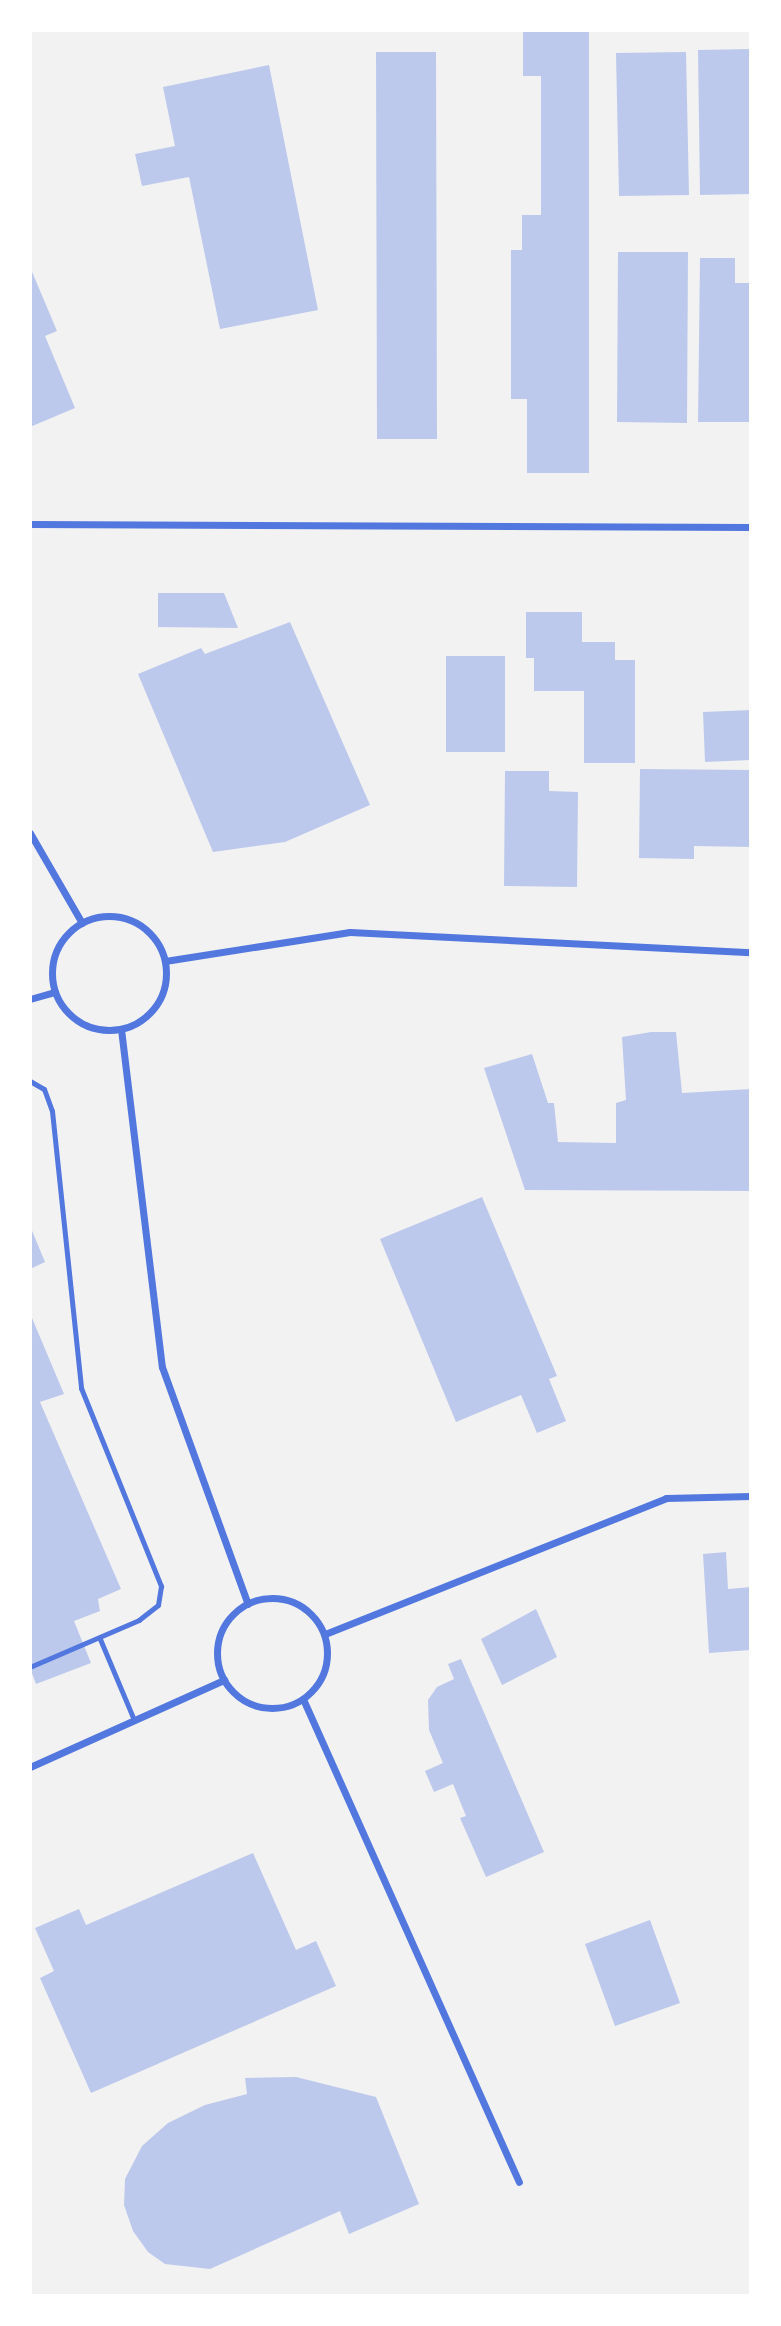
<!DOCTYPE html>
<html>
<head>
<meta charset="utf-8">
<style>
  body { margin:0 }
  #map { position:relative; width:781px; height:2326px; overflow:hidden; background:#f2f2f2; font-family:"Golos Text",sans-serif }
  div>[style] { position:absolute }
  .building>* { inset:0; background:#bdc9ec }
  .service>* { height:5px; margin:-2.5px; padding:0 2.5px; transform-origin:2.5px; border-radius:2.5px; background:#5277de }
  .minor>* { height:7px; margin:-3.5px; padding:0 3.5px; transform-origin:3.5px; border-radius:3.5px; background:#5277de }
  .minor>.ring { margin:-3.5px; padding:0; box-sizing:content-box; background:none; border:7px solid #5277de; border-radius:50% }
  span { translate:-50% -50%; white-space:nowrap; text-align:center; line-height:1.15; -webkit-text-stroke:5px #fff; paint-order:stroke }
  .frame { position:absolute; inset:0; border:32px solid #fff; pointer-events:none }
</style>
</head>
<body>
<div id="map">
  <div class="building">
    <div style="clip-path:polygon(523px 30px,589px 30px,589px 473px,527px 473px,527px 399px,511px 399px,511px 250px,522px 250px,522px 215px,541px 215px,541px 76px,523px 76px)"></div>
    <div style="clip-path:polygon(751px 49px,751px 194px,700px 195px,698px 50px)"></div>
    <div style="clip-path:polygon(376px 52px,436px 52px,437px 439px,377px 439px)"></div>
    <div style="clip-path:polygon(686px 52px,689px 195px,619px 196px,616px 53px)"></div>
    <div style="clip-path:polygon(269px 65px,318px 310px,220px 329px,189px 177px,142px 186px,135px 154px,175px 146px,163px 87px)"></div>
    <div style="clip-path:polygon(618px 252px,688px 252px,687px 423px,617px 422px)"></div>
    <div style="clip-path:polygon(700px 258px,735px 258px,735px 283px,751px 283px,751px 422px,698px 422px)"></div>
    <div style="clip-path:polygon(30px 267px,57px 331px,45px 336px,75px 408px,30px 427px)"></div>
    <div style="clip-path:polygon(158px 593px,224px 593px,238px 628px,158px 627px)"></div>
    <div style="clip-path:polygon(526px 612px,582px 612px,582px 642px,615px 642px,615px 660px,635px 660px,635px 763px,584px 763px,584px 691px,534px 691px,534px 658px,526px 658px)"></div>
    <div style="clip-path:polygon(290px 622px,370px 805px,285px 842px,213px 852px,138px 674px,201px 648px,205px 654px)"></div>
    <div style="clip-path:polygon(446px 656px,505px 656px,505px 752px,446px 752px)"></div>
    <div style="clip-path:polygon(751px 710px,751px 760px,705px 762px,703px 712px)"></div>
    <div style="clip-path:polygon(640px 769px,751px 770px,751px 847px,694px 846px,694px 859px,639px 858px)"></div>
    <div style="clip-path:polygon(505px 771px,549px 771px,549px 791px,578px 792px,577px 887px,504px 886px)"></div>
    <div style="clip-path:polygon(651px 1032px,676px 1032px,682px 1093px,751px 1089px,751px 1191px,525px 1190px,484px 1068px,532px 1054px,548px 1103px,554px 1103px,558px 1142px,616px 1143px,616px 1103px,626px 1100px,622px 1037px)"></div>
    <div style="clip-path:polygon(482px 1197px,557px 1376px,549px 1379px,566px 1421px,537px 1433px,521px 1395px,456px 1422px,380px 1239px)"></div>
    <div style="clip-path:polygon(30px 1226px,45px 1262px,30px 1269px)"></div>
    <div style="clip-path:polygon(32px 1318px,64px 1394px,40px 1402px,121px 1589px,98px 1599px,100px 1611px,74px 1621px,91px 1663px,36px 1684px,30px 1668px)"></div>
    <div style="clip-path:polygon(726px 1552px,728px 1589px,751px 1587px,751px 1650px,709px 1653px,703px 1554px)"></div>
    <div style="clip-path:polygon(536px 1609px,557px 1657px,502px 1685px,481px 1639px)"></div>
    <div style="clip-path:polygon(461px 1659px,544px 1852px,486px 1877px,460px 1818px,466px 1816px,453px 1784px,434px 1792px,425px 1771px,443px 1763px,429px 1730px,428px 1700px,437px 1687px,454px 1679px,448px 1664px)"></div>
    <div style="clip-path:polygon(253px 1853px,296px 1950px,316px 1941px,336px 1986px,91px 2093px,40px 1978px,54px 1971px,35px 1928px,79px 1909px,86px 1925px)"></div>
    <div style="clip-path:polygon(650px 1920px,680px 2003px,615px 2026px,585px 1944px)"></div>
    <div style="clip-path:polygon(296px 2077px,376px 2097px,419px 2204px,349px 2234px,340px 2211px,210px 2269px,165px 2264px,148px 2252px,133px 2231px,124px 2205px,125px 2179px,142px 2146px,168px 2123px,205px 2105px,247px 2094px,245px 2078px)"></div>
  </div>
  <div class="service">
    <div style="left:30px;top:1081px;width:16px;rotate:30deg"></div>
    <div style="left:44px;top:1089px;width:23px;rotate:70deg"></div>
    <div style="left:52px;top:1111px;width:279px;rotate:84deg"></div>
    <div style="left:81px;top:1388px;width:214px;rotate:68deg"></div>
    <div style="left:161px;top:1586px;width:19px;rotate:99deg"></div>
    <div style="left:158px;top:1605px;width:24px;rotate:142deg"></div>
    <div style="left:139px;top:1620px;width:119px;rotate:156.7deg"></div>
    <div style="left:100px;top:1639px;width:88px;rotate:67.2deg"></div>
  </div>
  <div class="minor">
    <div style="left:30px;top:524px;width:721px;rotate:0.24deg"></div>
    <div style="left:30px;top:833px;width:104px;rotate:60deg"></div>
    <div class="ring" style="left:52px;top:916px;width:107px;height:107px"></div>
    <div style="left:165px;top:961px;width:187px;rotate:-8.9deg"></div>
    <div style="left:350px;top:932px;width:401px;rotate:2.9deg"></div>
    <div style="left:30px;top:999px;width:26px;rotate:-16deg"></div>
    <div style="left:121px;top:1029px;width:340px;rotate:83.1deg"></div>
    <div style="left:162px;top:1367px;width:252px;rotate:70.1deg"></div>
    <div class="ring" style="left:217px;top:1598px;width:103px;height:103px"></div>
    <div style="left:325px;top:1634px;width:367px;rotate:-21.7deg"></div>
    <div style="left:666px;top:1498px;width:85px;rotate:-1.3deg"></div>
    <div style="left:303px;top:1699px;width:529px;rotate:65.91deg"></div>
    <div style="left:30px;top:1767px;width:213px;rotate:-24.2deg"></div>
  </div>
  <div class="frame"></div>
</div>
</body>
</html>
